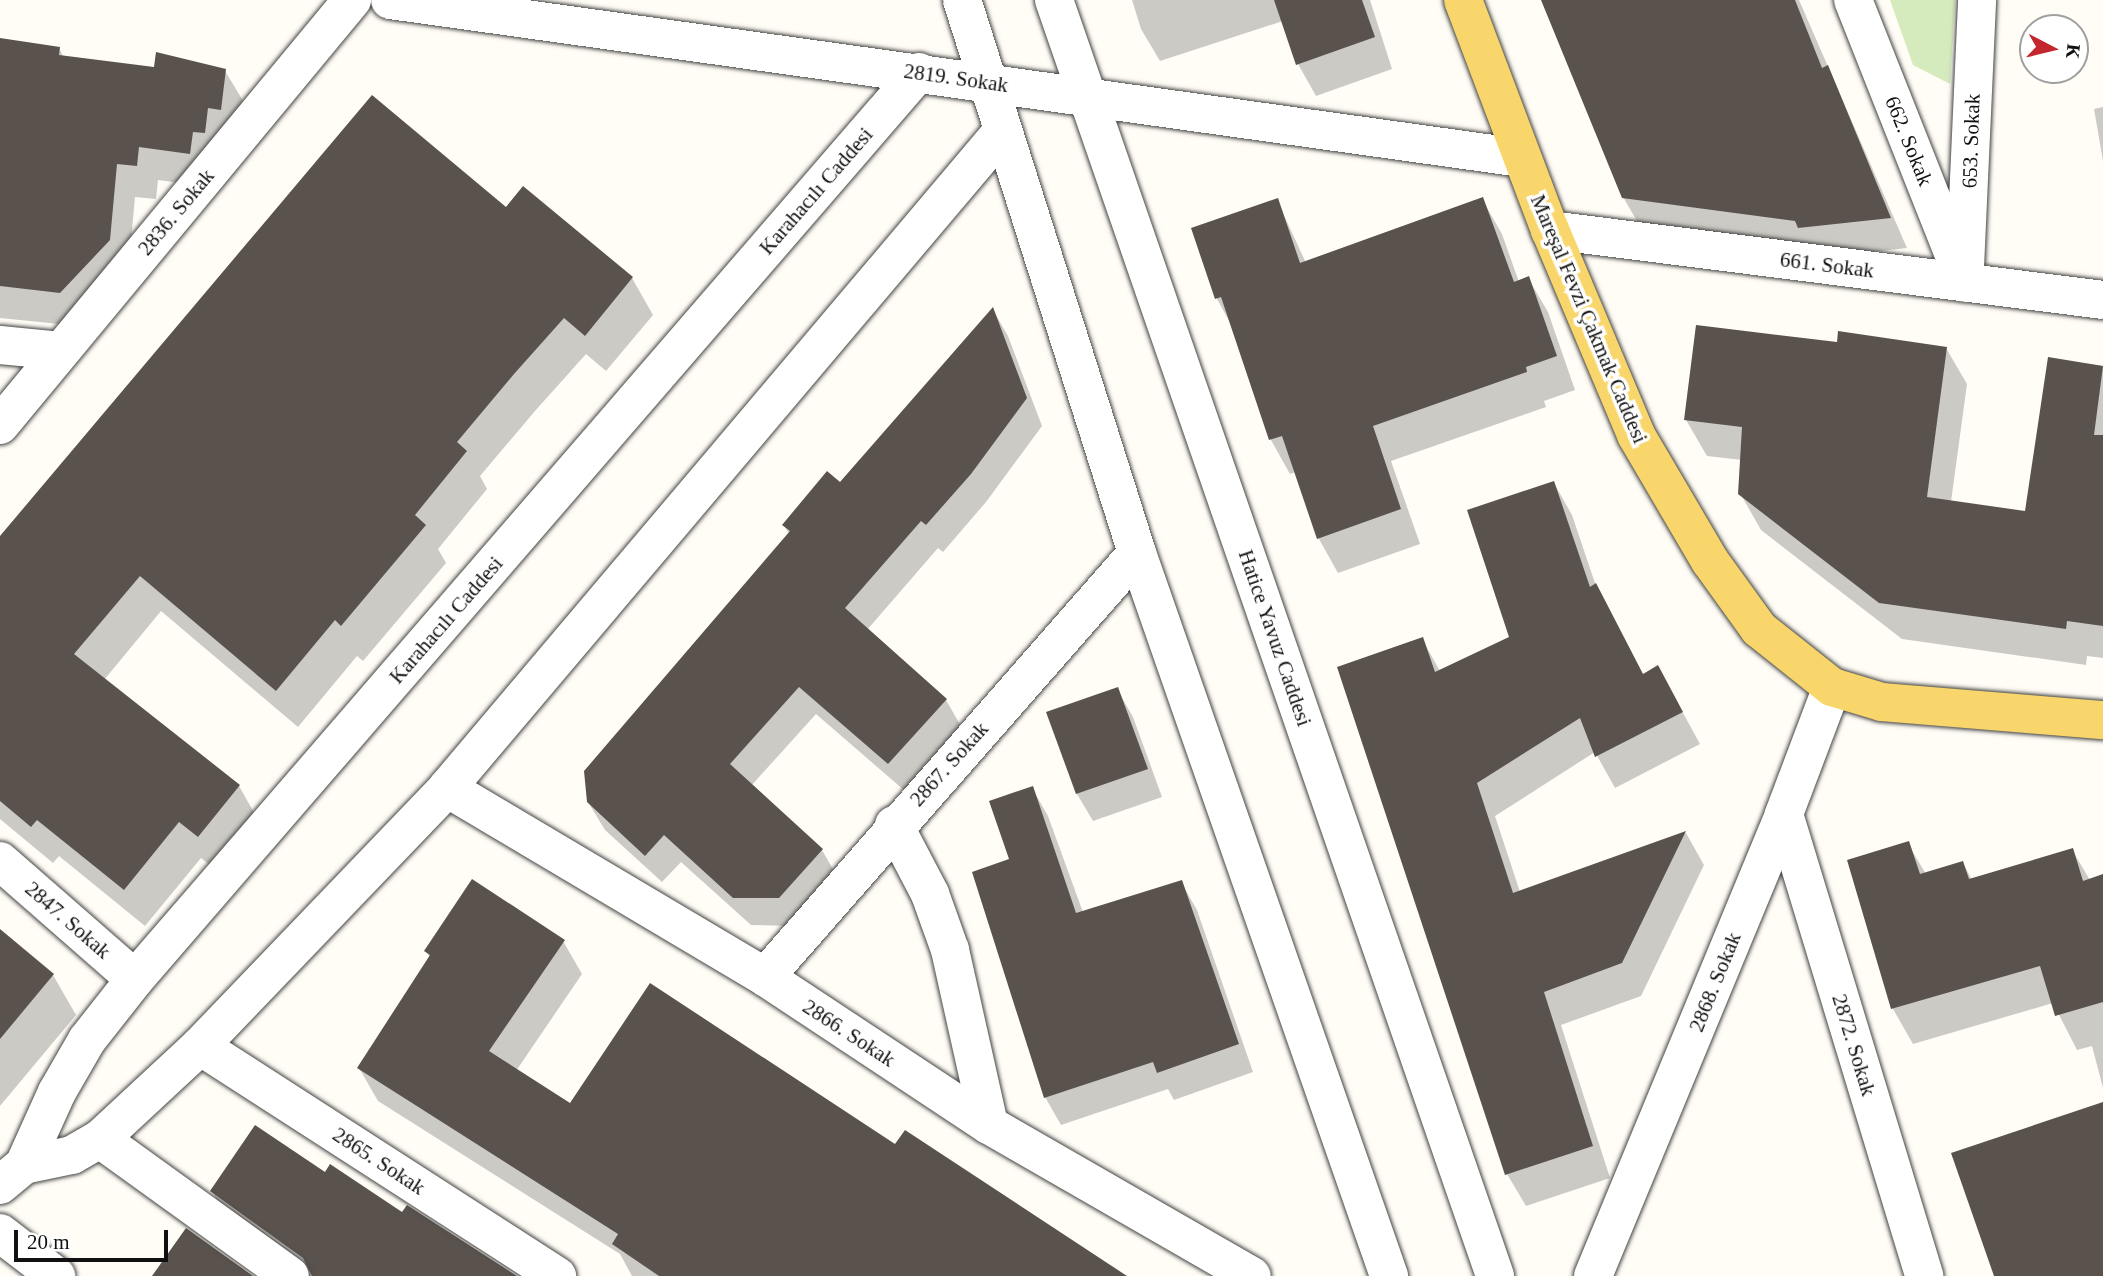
<!DOCTYPE html>
<html>
<head>
<meta charset="utf-8">
<style>
  body { margin:0 }
  #map { position:relative; width:2103px; height:1276px; overflow:hidden; background:#fffdf5; font-family:"Times New Roman",serif }
  div>[style] { position:absolute }
  .green>* { inset:0; background:#d5ebbd }
  .shadow>* { inset:0; background:#0003 }
  .building>* { inset:0; background:#5a524d }
  .roads { filter:drop-shadow(0 0 2px #444) drop-shadow(0 0 2px #444) }
  .minor>* { height:38px; margin:-19px; padding:0 19px; transform-origin:19px; border-radius:19px; background:#fff }
  .major>* { height:38px; margin:-19px; padding:0 19px; transform-origin:19px; border-radius:19px; background:#f9d66b }
  span { translate:-50% -50%; white-space:nowrap; text-align:center; line-height:1.15; -webkit-text-stroke:7px #fff; paint-order:stroke }
  .street-label { font-size:21px; color:#111 }
  .north { position:absolute; left:2019px; top:14px; width:70px; height:70px; box-sizing:border-box; background:#fff; border:2px solid #a0a0a0; border-radius:50%; rotate:97deg; font-size:19px; font-weight:700; line-height:28px; text-align:center; color:#111 }
  .north::after { content:''; display:block; margin:auto; width:24px; height:32px; background:#c4262e; clip-path:polygon(50% 0,100% 100%,50% 72%,0 100%) }
  .scale { position:absolute; left:14px; top:1230px; width:154px; height:32px; box-sizing:border-box; border:4px solid #111; border-top:0; padding-left:9px; font-size:21px; line-height:24px; white-space:nowrap; color:#111; -webkit-text-stroke:5px #fff; paint-order:stroke }
</style>
</head>
<body>
<div id="map">
  <div class="green">
    <div style="clip-path:polygon(1890px 0,1955px 0,1950px 84px,1913px 65px)"></div>
  </div>
  <div class="shadow">
    <div style="clip-path:polygon(1132px 0,1370px 0,1392px 69px,1316px 96px,1298px 64px,1283px 21px,1160px 61px,1141px 29px)"></div>
    <div style="clip-path:polygon(1546px 0,1799px 0,1907px 248px,1817px 258px,1641px 228px,1623px 197px)"></div>
    <div style="clip-path:polygon(0 40px,59px 48px,64px 58px,156px 69px,225px 71px,245px 104px,209px 187px,158px 180px,156px 199px,135px 197px,128px 274px,79px 326px,0 318px)"></div>
    <div style="clip-path:polygon(2103px 107px,2103px 161px,2094px 109px)"></div>
    <div style="clip-path:polygon(1482px 199px,1502px 234px,1519px 282px,1528px 278px,1548px 312px,1575px 390px,1544px 401px,1546px 407px,1391px 461px,1420px 544px,1338px 573px,1319px 539px,1296px 472px,1290px 474px,1271px 440px,1233px 328px,1217px 299px,1193px 229px,1277px 200px,1306px 263px)"></div>
    <div style="clip-path:polygon(506px 209px,632px 278px,653px 315px,606px 371px,586px 354px,535px 411px,480px 476px,487px 489px,438px 549px,446px 563px,363px 661px,357px 656px,298px 727px,161px 611px,104px 680px,239px 786px,260px 823px,220px 873px,201px 858px,145px 926px,59px 856px,53px 863px,0 819px,0 539px)"></div>
    <div style="clip-path:polygon(993px 310px,1008px 336px,1042px 426px,986px 502px,943px 552px,938px 548px,867px 630px,946px 700px,962px 728px,905px 791px,816px 714px,751px 786px,822px 850px,838px 878px,795px 926px,751px 925px,681px 862px,662px 882px,605px 830px,588px 802px,789px 534px,784px 525px,840px 485px)"></div>
    <div style="clip-path:polygon(1838px 344px,1946px 348px,1967px 384px,1951px 502px,2026px 513px,2050px 359px,2103px 366px,2103px 658px,2087px 656px,2086px 665px,1902px 639px,1761px 530px,1740px 493px,1742px 460px,1707px 456px,1686px 420px)"></div>
    <div style="clip-path:polygon(1554px 483px,1572px 515px,1596px 586px,1643px 675px,1676px 700px,1700px 744px,1615px 788px,1595px 752px,1495px 816px,1520px 892px,1686px 833px,1704px 865px,1641px 996px,1561px 1025px,1610px 1178px,1526px 1206px,1507px 1174px,1422px 639px,1440px 671px,1511px 638px)"></div>
    <div style="clip-path:polygon(1117px 689px,1133px 717px,1162px 797px,1093px 821px,1077px 794px,1049px 713px)"></div>
    <div style="clip-path:polygon(1032px 788px,1048px 816px,1084px 915px,1181px 882px,1197px 910px,1253px 1072px,1174px 1100px,1168px 1089px,1061px 1125px,1045px 1097px,1012px 860px)"></div>
    <div style="clip-path:polygon(1908px 844px,1926px 874px,1963px 863px,1972px 880px,2072px 850px,2090px 880px,2103px 876px,2103px 1088px,2092px 1046px,2077px 1050px,2053px 1003px,1913px 1044px,1893px 1009px,1850px 861px)"></div>
    <div style="clip-path:polygon(0 931px,53px 975px,76px 1015px,0 1106px)"></div>
    <div style="clip-path:polygon(563px 941px,582px 974px,516px 1071px,571px 1106px,896px 1147px,1124px 1276px,632px 1276px,620px 1254px,378px 1101px,359px 1068px,430px 958px,426px 951px)"></div>
    <div style="clip-path:polygon(325px 1174px,403px 1215px,511px 1276px,305px 1276px,229px 1221px,212px 1191px)"></div>
  </div>
  <div class="building">
    <div style="clip-path:polygon(1274px 0,1362px 0,1375px 37px,1296px 65px)"></div>
    <div style="clip-path:polygon(1541px 0,1795px 0,1822px 68px,1828px 65px,1891px 218px,1798px 228px,1795px 221px,1622px 198px)"></div>
    <div style="clip-path:polygon(0 38px,60px 47px,59px 55px,154px 67px,156px 52px,226px 69px,221px 110px,208px 108px,205px 133px,193px 132px,190px 154px,139px 147px,137px 166px,117px 164px,110px 240px,60px 293px,0 286px)"></div>
    <div style="clip-path:polygon(372px 95px,506px 207px,523px 186px,633px 277px,585px 336px,564px 318px,514px 374px,457px 442px,467px 451px,415px 515px,426px 525px,341px 626px,335px 620px,276px 691px,140px 576px,74px 654px,240px 785px,198px 837px,179px 822px,124px 890px,37px 820px,31px 827px,0 801px,0 536px)"></div>
    <div style="clip-path:polygon(1483px 197px,1514px 282px,1529px 276px,1557px 356px,1526px 367px,1527px 372px,1373px 426px,1401px 509px,1317px 539px,1282px 436px,1269px 440px,1221px 297px,1215px 299px,1191px 228px,1278px 198px,1300px 263px)"></div>
    <div style="clip-path:polygon(993px 307px,1027px 398px,971px 474px,926px 525px,921px 521px,845px 608px,947px 699px,888px 764px,799px 687px,730px 764px,823px 849px,779px 898px,733px 898px,664px 835px,645px 856px,587px 802px,584px 771px,790px 531px,782px 525px,827px 471px,840px 482px)"></div>
    <div style="clip-path:polygon(1696px 325px,1837px 342px,1838px 331px,1947px 347px,1927px 497px,2025px 511px,2048px 357px,2103px 366px,2094px 435px,2103px 435px,2103px 626px,2067px 621px,2066px 629px,1879px 603px,1738px 494px,1742px 427px,1684px 420px)"></div>
    <div style="clip-path:polygon(1554px 481px,1590px 587px,1596px 583px,1643px 674px,1658px 665px,1683px 712px,1595px 757px,1580px 718px,1477px 783px,1513px 893px,1686px 831px,1622px 963px,1544px 992px,1593px 1146px,1505px 1175px,1337px 667px,1423px 637px,1435px 672px,1509px 637px,1467px 510px)"></div>
    <div style="clip-path:polygon(1118px 687px,1148px 769px,1076px 794px,1046px 712px)"></div>
    <div style="clip-path:polygon(1033px 786px,1076px 913px,1182px 880px,1239px 1044px,1157px 1073px,1153px 1062px,1044px 1098px,972px 872px,1009px 859px,989px 801px)"></div>
    <div style="clip-path:polygon(1909px 841px,1920px 874px,1963px 861px,1969px 879px,2073px 848px,2083px 881px,2103px 874px,2103px 1002px,2055px 1016px,2040px 966px,1891px 1009px,1847px 860px)"></div>
    <div style="clip-path:polygon(472px 879px,565px 940px,489px 1051px,570px 1103px,650px 983px,895px 1144px,905px 1130px,1127px 1276px,659px 1276px,612px 1244px,618px 1234px,357px 1068px,430px 955px,424px 951px)"></div>
    <div style="clip-path:polygon(0 929px,54px 974px,0 1039px)"></div>
    <div style="clip-path:polygon(2103px 1102px,2103px 1276px,1994px 1276px,1951px 1153px)"></div>
    <div style="clip-path:polygon(255px 1125px,325px 1172px,330px 1164px,402px 1212px,407px 1205px,517px 1276px,312px 1276px,303px 1258px,210px 1191px)"></div>
    <div style="clip-path:polygon(186px 1228px,253px 1276px,152px 1276px)"></div>
  </div>
  <div class="roads">
    <div class="minor">
      <div style="left:390px;top:0;width:1143px;rotate:7.95deg"></div>
      <div style="left:962px;top:0;width:580px;rotate:72.44deg"></div>
      <div style="left:1137px;top:553px;width:766px;rotate:70.78deg"></div>
      <div style="left:1054px;top:0;width:1350px;rotate:70.93deg"></div>
      <div style="left:1853px;top:0;width:304px;rotate:68.4deg"></div>
      <div style="left:1550px;top:230px;width:557px;rotate:7.21deg"></div>
      <div style="left:1965px;top:267px;width:267px;rotate:-87.4deg"></div>
      <div style="left:0;top:345px;width:61px;rotate:5.6deg"></div>
      <div style="left:0;top:425px;width:552px;rotate:-50.37deg"></div>
      <div style="left:447px;top:788px;width:370px;rotate:30.7deg"></div>
      <div style="left:765px;top:977px;width:268px;rotate:33.5deg"></div>
      <div style="left:989px;top:1125px;width:303px;rotate:29.9deg"></div>
      <div style="left:1784px;top:814px;width:483px;rotate:73.1deg"></div>
      <div style="left:894px;top:825px;width:78px;rotate:62.4deg"></div>
      <div style="left:930px;top:894px;width:59px;rotate:70.3deg"></div>
      <div style="left:950px;top:950px;width:179px;rotate:77.4deg"></div>
      <div style="left:0;top:861px;width:179px;rotate:41.2deg"></div>
      <div style="left:765px;top:977px;width:564px;rotate:-48.74deg"></div>
      <div style="left:200px;top:1046px;width:425px;rotate:32.8deg"></div>
      <div style="left:100px;top:1139px;width:234px;rotate:35.8deg"></div>
      <div style="left:24px;top:1165px;width:49px;rotate:-11.8deg"></div>
      <div style="left:72px;top:1155px;width:32px;rotate:-30deg"></div>
      <div style="left:100px;top:1139px;width:137px;rotate:-42.9deg"></div>
      <div style="left:200px;top:1046px;width:357px;rotate:-46.2deg"></div>
      <div style="left:447px;top:788px;width:858px;rotate:-49.78deg"></div>
      <div style="left:0;top:1185px;width:31px;rotate:-40deg"></div>
      <div style="left:24px;top:1165px;width:80px;rotate:-65.7deg"></div>
      <div style="left:57px;top:1092px;width:60px;rotate:-60deg"></div>
      <div style="left:87px;top:1040px;width:78px;rotate:-51.8deg"></div>
      <div style="left:135px;top:979px;width:1199px;rotate:-49.16deg"></div>
      <div style="left:0;top:1233px;width:71px;rotate:37.5deg"></div>
      <div style="left:1593px;top:1276px;width:500px;rotate:-67.5deg"></div>
      <div style="left:1784px;top:814px;width:136px;rotate:-69.3deg"></div>
    </div>
    <div class="major">
      <div style="left:1463px;top:0;width:246px;rotate:69.3deg"></div>
      <div style="left:1550px;top:230px;width:222px;rotate:67.2deg"></div>
      <div style="left:1636px;top:435px;width:146px;rotate:59.6deg"></div>
      <div style="left:1710px;top:561px;width:84px;rotate:54.2deg"></div>
      <div style="left:1759px;top:629px;width:93px;rotate:38.5deg"></div>
      <div style="left:1832px;top:687px;width:52px;rotate:16.7deg"></div>
      <div style="left:1882px;top:702px;width:222px;rotate:4.7deg"></div>
    </div>
  </div>
  <div class="street-label">
    <span style="left:956px;top:78px;rotate:8deg">2819. Sokak</span>
    <span style="left:1909px;top:141px;rotate:68deg">662. Sokak</span>
    <span style="left:1971px;top:141px;rotate:-88deg">653. Sokak</span>
    <span style="left:816px;top:191px;rotate:-49deg">Karahacılı Caddesi</span>
    <span style="left:176px;top:212px;rotate:-50deg">2836. Sokak</span>
    <span style="left:1827px;top:265px;rotate:7deg">661. Sokak</span>
    <span style="left:1589px;top:319px;rotate:67deg">Mareşal Fevzi Çakmak Caddesi</span>
    <span style="left:446px;top:620px;rotate:-49deg">Karahacılı Caddesi</span>
    <span style="left:1275px;top:638px;rotate:71deg">Hatice Yavuz Caddesi</span>
    <span style="left:949px;top:764px;rotate:-48deg">2867. Sokak</span>
    <span style="left:68px;top:920px;rotate:41deg">2847. Sokak</span>
    <span style="left:1715px;top:982px;rotate:-68deg">2868. Sokak</span>
    <span style="left:849px;top:1033px;rotate:33deg">2866. Sokak</span>
    <span style="left:1854px;top:1045px;rotate:73deg">2872. Sokak</span>
    <span style="left:379px;top:1161px;rotate:33deg">2865. Sokak</span>
  </div>
  <div class="north">K</div>
  <div class="scale">20 m</div>
</div>
</body>
</html>
